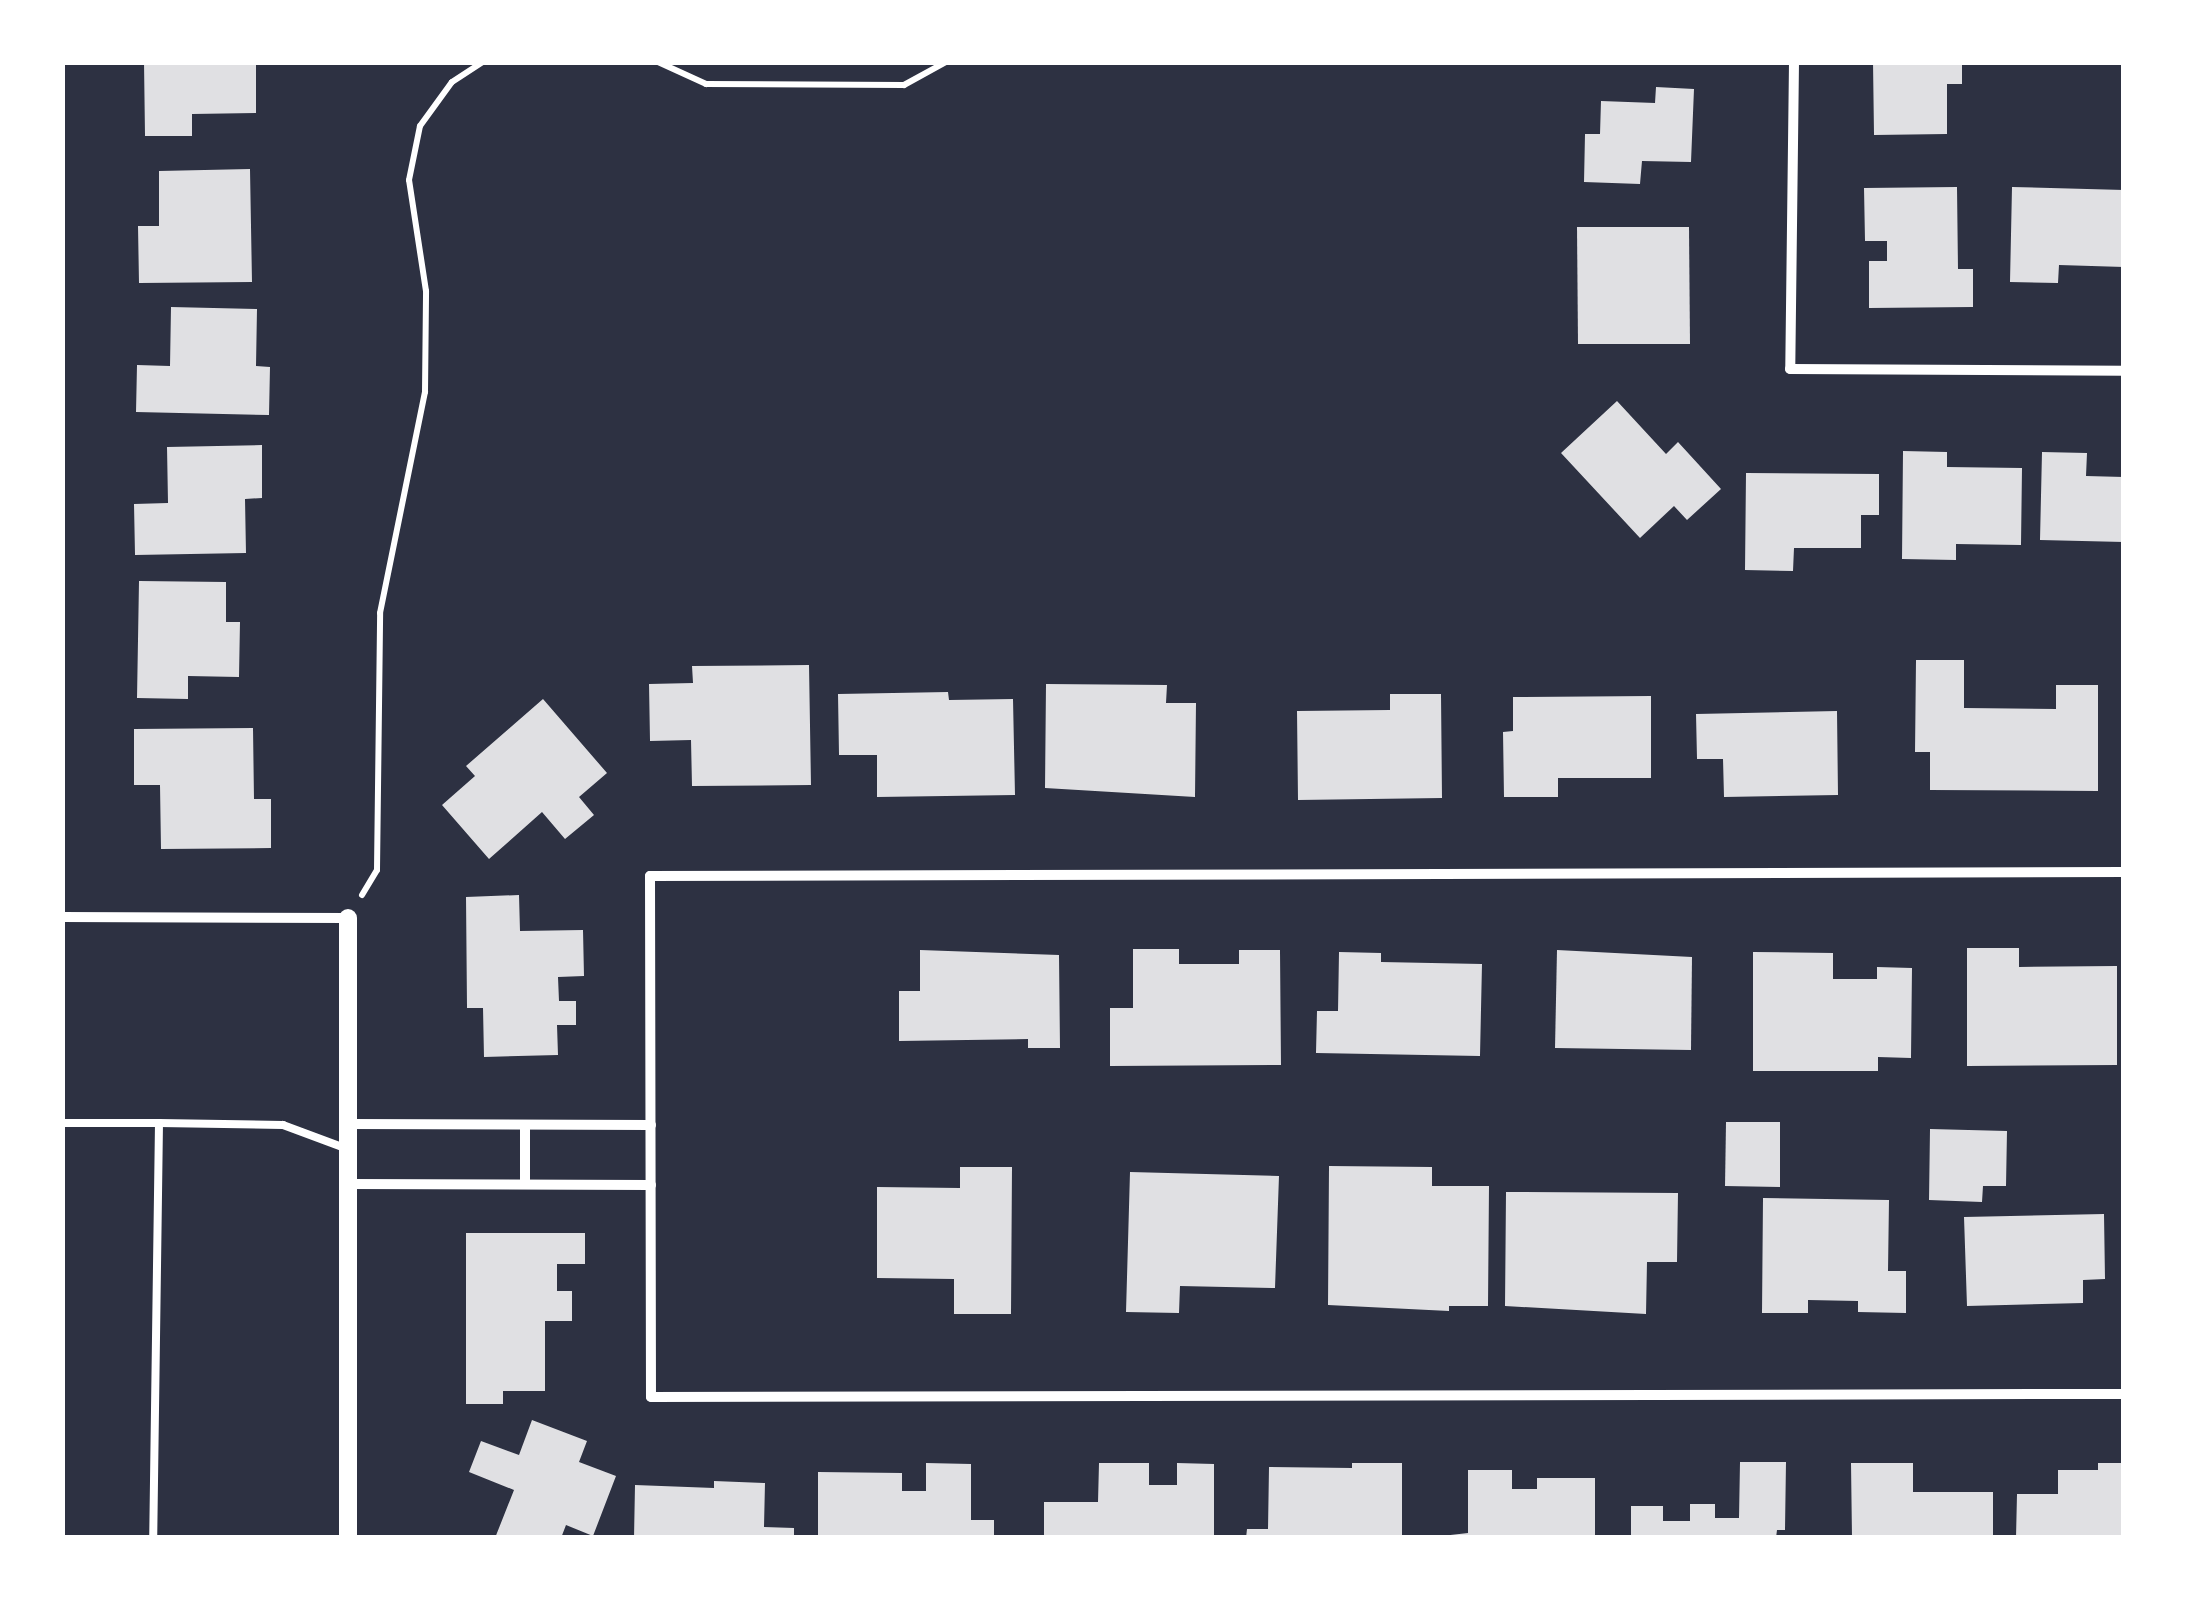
<!DOCTYPE html>
<html>
<head>
<meta charset="utf-8">
<style>
  body { margin:0 }
  #map { position:relative; width:2186px; height:1600px; overflow:hidden; background:#2d3142; font-family:Helvetica,sans-serif }
  div>[style] { position:absolute }
  .building>* { inset:0; background:#e0e0e3 }
  .path>* { height:6px; margin:-3px; padding:0 3px; transform-origin:3px; border-radius:3px; background:#fff }
  .service>* { height:8px; margin:-4px; padding:0 4px; transform-origin:4px; border-radius:4px; background:#fff }
  .minor>* { height:10px; margin:-5px; padding:0 5px; transform-origin:5px; border-radius:5px; background:#fff }
  .tertiary>* { height:18px; margin:-9px; padding:0 9px; transform-origin:9px; border-radius:9px; background:#fff }
  span { translate:-50% -50%; white-space:nowrap; text-align:center; line-height:1.15; -webkit-text-stroke:10px #fff; paint-order:stroke }
  .frame { position:absolute; inset:0; border:65px solid #fff; pointer-events:none }
</style>
</head>
<body>
<div id="map">
  <div class="building">
    <div style="clip-path:polygon(144px 62px,256px 62px,256px 113px,192px 114px,192px 136px,145px 136px)"></div>
    <div style="clip-path:polygon(1873px 62px,1962px 62px,1962px 84px,1947px 84px,1947px 134px,1874px 135px)"></div>
    <div style="clip-path:polygon(1656px 87px,1694px 89px,1691px 162px,1642px 161px,1640px 184px,1584px 182px,1585px 134px,1600px 134px,1601px 101px,1655px 103px)"></div>
    <div style="clip-path:polygon(250px 169px,252px 282px,139px 283px,138px 226px,159px 226px,159px 171px)"></div>
    <div style="clip-path:polygon(1957px 187px,1958px 269px,1973px 269px,1973px 307px,1869px 308px,1869px 261px,1887px 261px,1887px 241px,1865px 241px,1864px 188px)"></div>
    <div style="clip-path:polygon(2012px 187px,2124px 190px,2124px 267px,2059px 265px,2058px 283px,2010px 282px)"></div>
    <div style="clip-path:polygon(1577px 227px,1689px 227px,1690px 344px,1578px 344px)"></div>
    <div style="clip-path:polygon(171px 307px,257px 309px,256px 366px,270px 367px,269px 415px,136px 412px,137px 365px,170px 366px)"></div>
    <div style="clip-path:polygon(1617px 401px,1666px 454px,1678px 442px,1721px 489px,1687px 520px,1674px 506px,1640px 538px,1561px 453px)"></div>
    <div style="clip-path:polygon(262px 445px,262px 498px,245px 499px,246px 553px,135px 555px,134px 504px,168px 503px,167px 447px)"></div>
    <div style="clip-path:polygon(1903px 451px,1947px 452px,1947px 467px,2022px 468px,2021px 545px,1956px 544px,1956px 560px,1902px 559px)"></div>
    <div style="clip-path:polygon(2042px 452px,2087px 453px,2086px 476px,2124px 477px,2124px 542px,2040px 540px)"></div>
    <div style="clip-path:polygon(1746px 473px,1879px 474px,1879px 515px,1861px 515px,1861px 548px,1794px 548px,1793px 571px,1745px 570px)"></div>
    <div style="clip-path:polygon(139px 581px,226px 582px,226px 622px,240px 622px,239px 677px,188px 676px,188px 699px,137px 698px)"></div>
    <div style="clip-path:polygon(1916px 660px,1964px 660px,1964px 708px,2056px 709px,2056px 685px,2098px 685px,2098px 791px,1930px 790px,1930px 752px,1915px 752px)"></div>
    <div style="clip-path:polygon(809px 665px,811px 785px,692px 786px,691px 740px,650px 741px,649px 684px,693px 683px,692px 666px)"></div>
    <div style="clip-path:polygon(1046px 684px,1167px 685px,1166px 703px,1196px 703px,1195px 797px,1045px 788px)"></div>
    <div style="clip-path:polygon(948px 692px,949px 700px,1013px 699px,1015px 795px,877px 797px,877px 755px,839px 755px,838px 694px)"></div>
    <div style="clip-path:polygon(1390px 694px,1441px 694px,1442px 798px,1298px 800px,1297px 711px,1390px 710px)"></div>
    <div style="clip-path:polygon(1651px 696px,1651px 778px,1558px 778px,1558px 797px,1504px 797px,1503px 732px,1513px 731px,1513px 697px)"></div>
    <div style="clip-path:polygon(543px 699px,607px 773px,579px 797px,594px 815px,565px 839px,542px 812px,489px 859px,442px 805px,475px 776px,466px 766px)"></div>
    <div style="clip-path:polygon(1837px 711px,1838px 795px,1724px 797px,1723px 759px,1697px 759px,1696px 714px)"></div>
    <div style="clip-path:polygon(253px 728px,254px 799px,271px 799px,271px 848px,161px 849px,160px 785px,134px 785px,134px 729px)"></div>
    <div style="clip-path:polygon(519px 895px,520px 931px,583px 930px,584px 976px,558px 977px,559px 1001px,576px 1001px,576px 1025px,557px 1025px,558px 1055px,484px 1057px,483px 1008px,467px 1008px,466px 897px)"></div>
    <div style="clip-path:polygon(1967px 948px,2019px 948px,2019px 967px,2117px 966px,2117px 1065px,1967px 1066px)"></div>
    <div style="clip-path:polygon(1133px 949px,1179px 949px,1179px 964px,1239px 964px,1239px 950px,1280px 950px,1281px 1065px,1110px 1066px,1110px 1008px,1133px 1008px)"></div>
    <div style="clip-path:polygon(920px 950px,1059px 955px,1060px 1048px,1028px 1048px,1028px 1039px,899px 1041px,899px 991px,920px 991px)"></div>
    <div style="clip-path:polygon(1557px 950px,1692px 957px,1691px 1050px,1555px 1048px)"></div>
    <div style="clip-path:polygon(1339px 952px,1381px 953px,1381px 962px,1482px 964px,1480px 1056px,1316px 1053px,1317px 1011px,1338px 1011px)"></div>
    <div style="clip-path:polygon(1753px 952px,1833px 953px,1833px 979px,1877px 979px,1877px 967px,1912px 968px,1911px 1058px,1878px 1057px,1878px 1071px,1753px 1071px)"></div>
    <div style="clip-path:polygon(1726px 1122px,1780px 1122px,1780px 1187px,1725px 1186px)"></div>
    <div style="clip-path:polygon(1930px 1129px,2007px 1131px,2006px 1186px,1983px 1186px,1982px 1202px,1929px 1200px)"></div>
    <div style="clip-path:polygon(1329px 1166px,1432px 1167px,1432px 1186px,1489px 1186px,1488px 1306px,1449px 1306px,1449px 1311px,1328px 1305px)"></div>
    <div style="clip-path:polygon(960px 1167px,1012px 1167px,1011px 1314px,954px 1314px,954px 1279px,877px 1278px,877px 1187px,960px 1188px)"></div>
    <div style="clip-path:polygon(1130px 1172px,1279px 1176px,1275px 1288px,1180px 1286px,1179px 1313px,1126px 1312px)"></div>
    <div style="clip-path:polygon(1506px 1192px,1678px 1193px,1677px 1262px,1647px 1262px,1646px 1314px,1505px 1306px)"></div>
    <div style="clip-path:polygon(1763px 1198px,1889px 1200px,1888px 1271px,1906px 1271px,1906px 1313px,1858px 1312px,1858px 1301px,1808px 1300px,1808px 1313px,1762px 1313px)"></div>
    <div style="clip-path:polygon(2104px 1214px,2105px 1279px,2083px 1280px,2083px 1303px,1967px 1306px,1964px 1217px)"></div>
    <div style="clip-path:polygon(466px 1233px,585px 1233px,585px 1264px,557px 1264px,557px 1291px,572px 1291px,572px 1321px,545px 1321px,545px 1391px,503px 1391px,503px 1404px,466px 1404px)"></div>
    <div style="clip-path:polygon(532px 1420px,587px 1441px,579px 1462px,616px 1476px,593px 1536px,566px 1525px,561px 1538px,495px 1538px,514px 1490px,469px 1472px,481px 1441px,519px 1455px)"></div>
    <div style="clip-path:polygon(1740px 1462px,1786px 1462px,1785px 1530px,1777px 1530px,1776px 1538px,1631px 1538px,1631px 1506px,1663px 1506px,1663px 1521px,1690px 1521px,1690px 1504px,1715px 1504px,1715px 1518px,1739px 1518px)"></div>
    <div style="clip-path:polygon(926px 1463px,971px 1464px,971px 1520px,994px 1520px,994px 1538px,818px 1538px,818px 1472px,902px 1473px,902px 1491px,926px 1491px)"></div>
    <div style="clip-path:polygon(1099px 1463px,1149px 1463px,1149px 1485px,1177px 1485px,1177px 1463px,1214px 1464px,1214px 1538px,1044px 1538px,1044px 1502px,1098px 1502px)"></div>
    <div style="clip-path:polygon(1352px 1463px,1402px 1463px,1402px 1538px,1246px 1538px,1247px 1529px,1268px 1529px,1269px 1467px,1352px 1468px)"></div>
    <div style="clip-path:polygon(1851px 1463px,1913px 1463px,1913px 1492px,1993px 1492px,1993px 1538px,1852px 1538px)"></div>
    <div style="clip-path:polygon(2098px 1463px,2124px 1463px,2124px 1538px,2016px 1538px,2017px 1494px,2058px 1494px,2058px 1470px,2098px 1470px)"></div>
    <div style="clip-path:polygon(1468px 1470px,1512px 1470px,1512px 1489px,1537px 1489px,1537px 1478px,1595px 1478px,1595px 1538px,1424px 1538px,1468px 1533px)"></div>
    <div style="clip-path:polygon(714px 1481px,765px 1483px,764px 1527px,794px 1528px,794px 1538px,634px 1538px,635px 1485px,714px 1488px)"></div>
  </div>
  <div class="path">
    <div style="left:658px;top:62px;width:53px;rotate:24.6deg"></div>
    <div style="left:706px;top:84px;width:198px;rotate:0.3deg"></div>
    <div style="left:904px;top:85px;width:48px;rotate:-28.7deg"></div>
    <div style="left:362px;top:895px;width:29px;rotate:-59deg"></div>
    <div style="left:377px;top:870px;width:257px;rotate:-89.3deg"></div>
    <div style="left:380px;top:613px;width:226px;rotate:-78.5deg"></div>
    <div style="left:425px;top:392px;width:101px;rotate:-89.4deg"></div>
    <div style="left:426px;top:291px;width:112px;rotate:-98.7deg"></div>
    <div style="left:409px;top:180px;width:55px;rotate:-78.5deg"></div>
    <div style="left:420px;top:126px;width:54px;rotate:-54deg"></div>
    <div style="left:452px;top:82px;width:37px;rotate:-33deg"></div>
  </div>
  <div class="service">
    <div style="left:62px;top:1123px;width:97px"></div>
    <div style="left:159px;top:1123px;width:415px;rotate:90.8deg"></div>
    <div style="left:159px;top:1123px;width:124px;rotate:0.9deg"></div>
    <div style="left:283px;top:1125px;width:66px;rotate:20.4deg"></div>
  </div>
  <div class="minor">
    <div style="left:1794px;top:62px;width:307px;rotate:90.7deg"></div>
    <div style="left:1790px;top:369px;width:334px;rotate:0.3deg"></div>
    <div style="left:2124px;top:872px;width:1474px;rotate:179.84deg"></div>
    <div style="left:650px;top:876px;width:521px;rotate:89.89deg"></div>
    <div style="left:651px;top:1397px;width:1473px;rotate:-0.12deg"></div>
    <div style="left:62px;top:917px;width:286px;rotate:0.2deg"></div>
    <div style="left:349px;top:1124px;width:302px;rotate:0.2deg"></div>
    <div style="left:525px;top:1125px;width:59px;rotate:90deg"></div>
    <div style="left:349px;top:1184px;width:302px;rotate:0.2deg"></div>
  </div>
  <div class="tertiary">
    <div style="left:348px;top:1538px;width:620px;rotate:-90deg"></div>
  </div>
  <div class="frame"></div>
</div>
</body>
</html>
